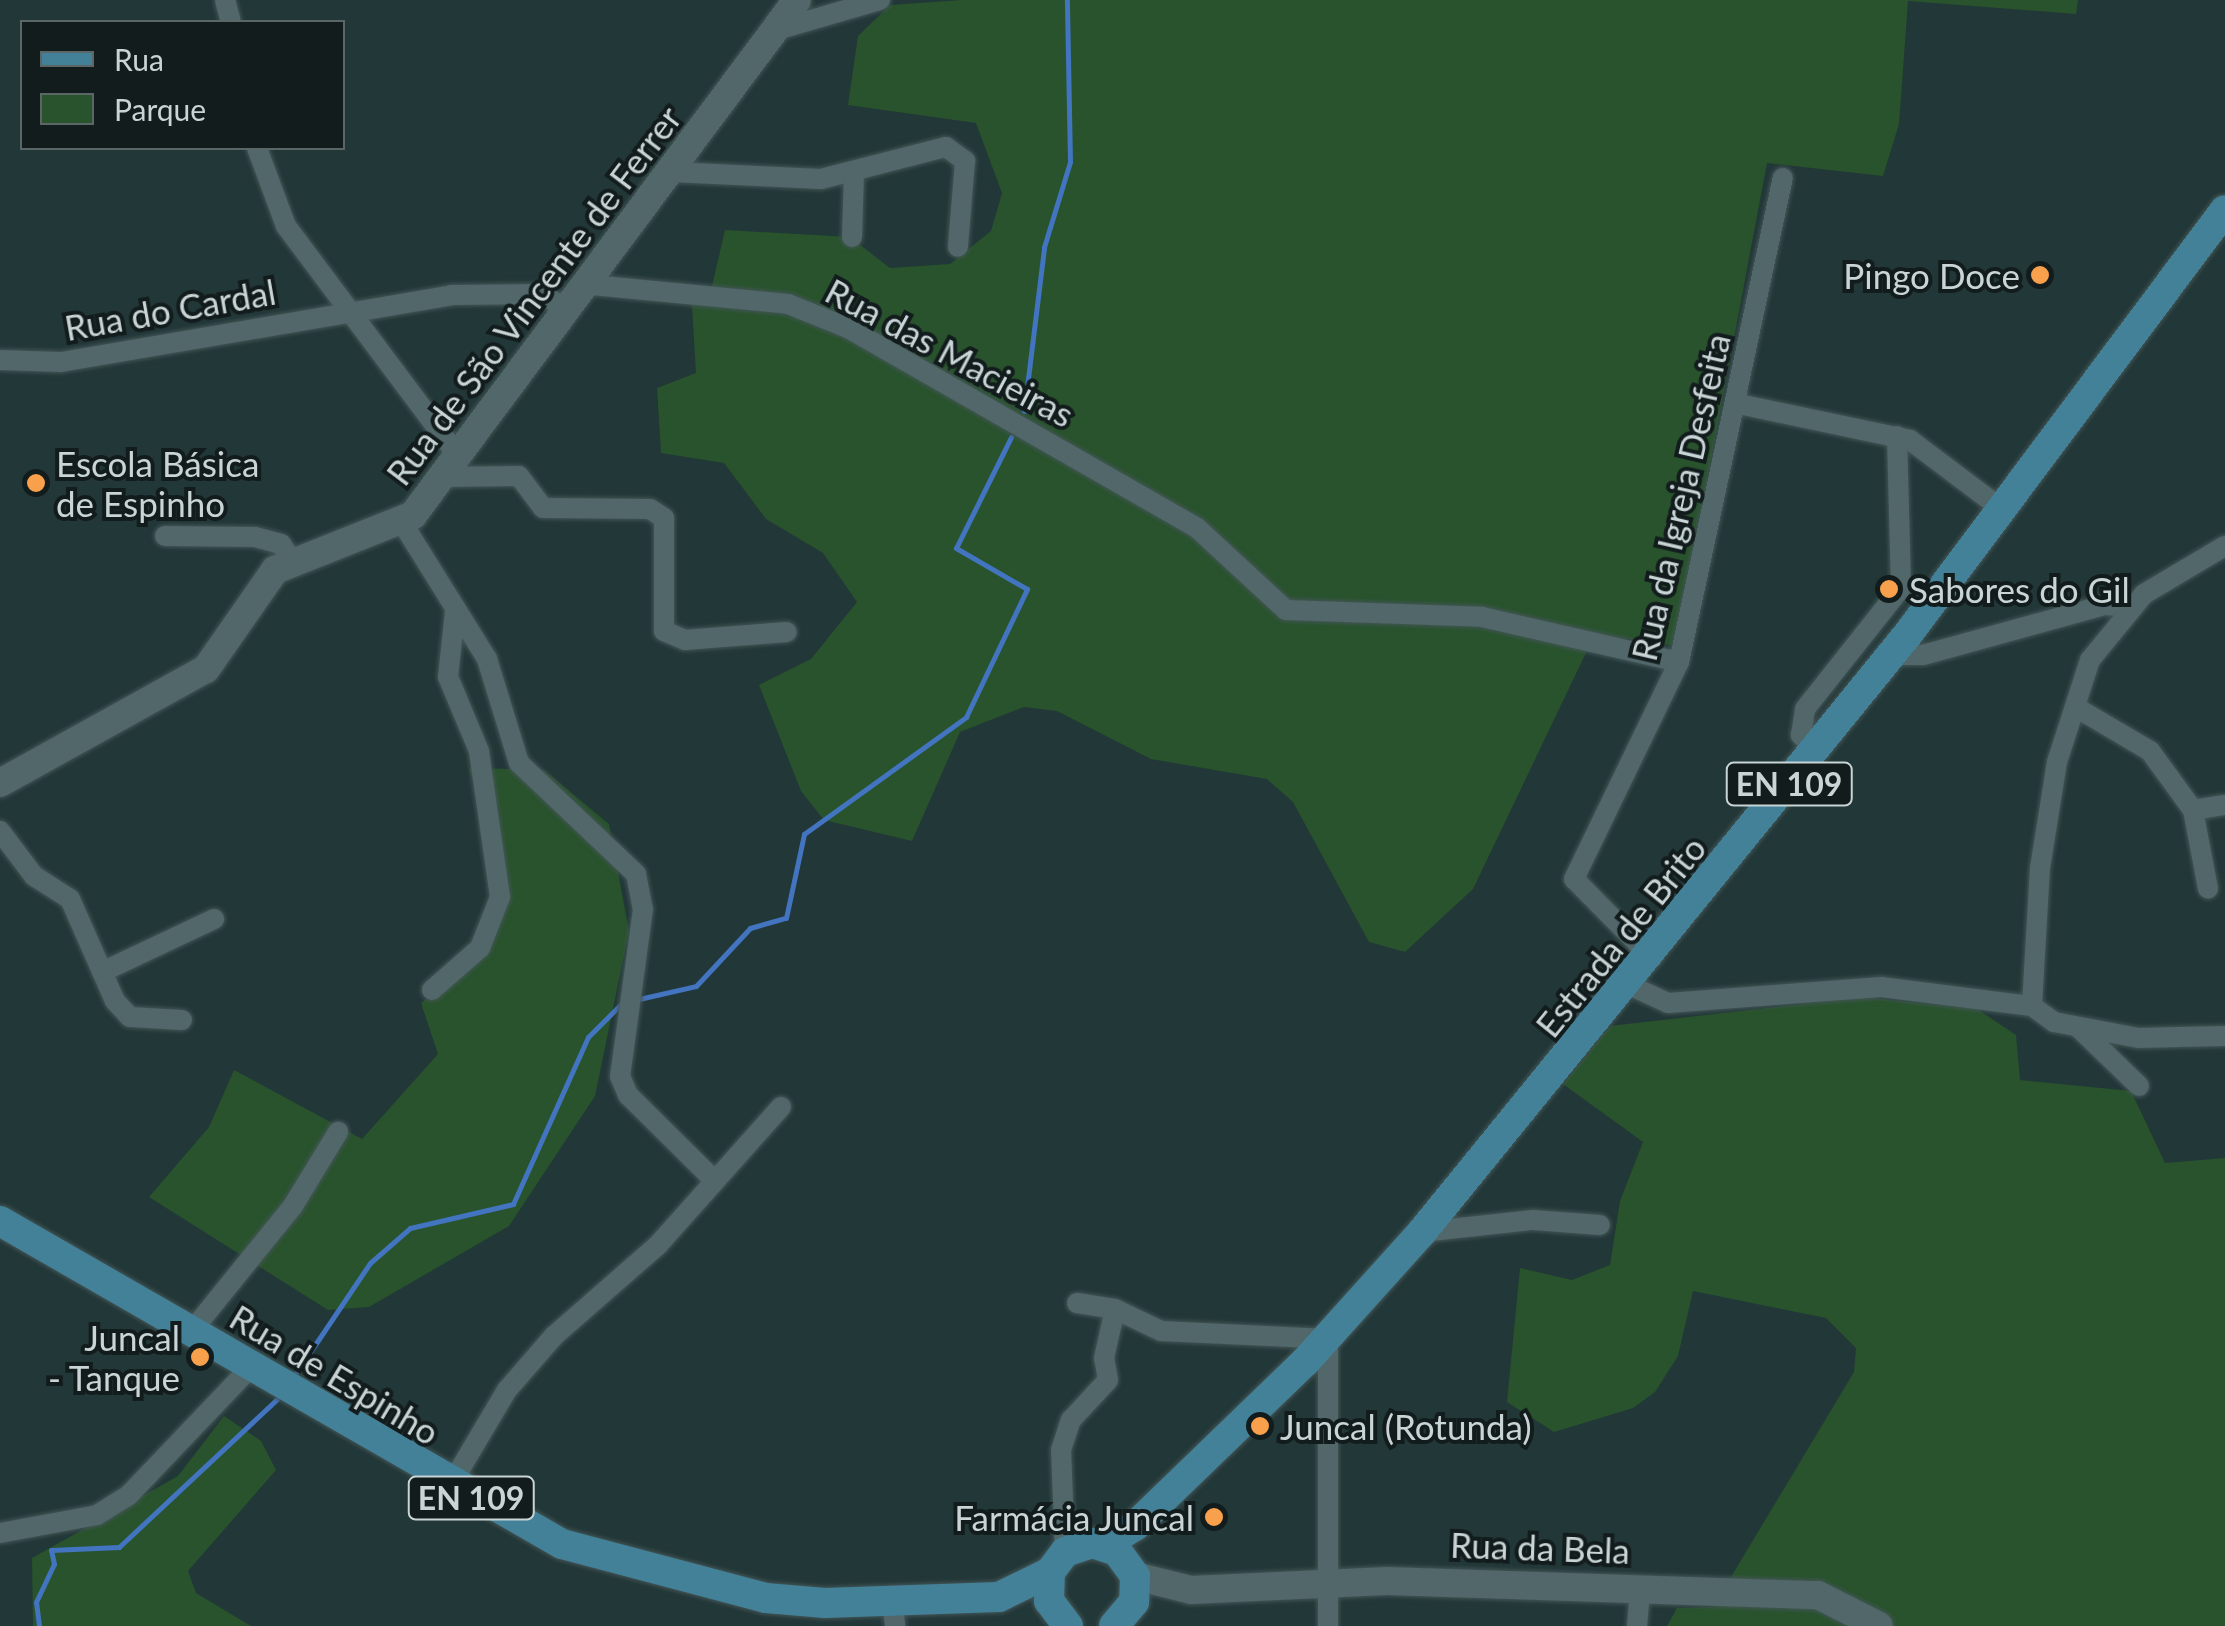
<!DOCTYPE html>
<html>
<head>
<meta charset="utf-8">
<style>
  body { margin:0 }
  #map { position:relative; width:2225px; height:1626px; overflow:hidden; background:#223738; font-family:Lato,sans-serif }
  div>[style] { position:absolute }
  .green>* { inset:0; background:#28532c }
  .stream>* { height:5px; margin:-2.5px; padding:0 2.5px; transform-origin:2.5px; border-radius:2.5px; background:#4274c0 }
  .roads { filter:drop-shadow(0 0 2px #435556) drop-shadow(0 0 2px #435556) }
  .street>* { height:20px; margin:-10px; padding:0 10px; transform-origin:10px; border-radius:10px; background:#516769 }
  .secondary>* { height:28px; margin:-14px; padding:0 14px; transform-origin:14px; border-radius:14px; background:#516769 }
  .primary>* { height:30px; margin:-15px; padding:0 15px; transform-origin:15px; border-radius:15px; background:#438199 }
  .dots>* { width:28px; height:28px; translate:-50% -50%; box-sizing:border-box; border:5px solid #131c1d; border-radius:50% }
  span { translate:-50% -50%; white-space:nowrap; text-align:center; line-height:1.15; -webkit-text-stroke:8px #131c1d; paint-order:stroke }
  .shield-label span { padding:2px 8px; background:#131c1d; border:2px solid; border-radius:8px; -webkit-text-stroke-width:0 }
  .shield-label { font-size:32px; color:#c8d4d5; font-weight:700 }
  .poi-label { font-size:35px; color:#c8d4d5 }
  .right { translate:-100% -50%; text-align:right }
  .left { translate:0 -50%; text-align:left }
  .street-label { font-size:35px; color:#c8d4d5 }
  .legend { position:absolute; left:20px; top:20px; width:325px; height:130px; box-sizing:border-box; background:#131c1d; border:2px solid #5b6667; margin:0; padding:12px 18px; list-style:none; font-size:30px; color:#c8d4d5 }
  .legend li { display:flex; align-items:center; gap:20px; height:50px }
  .legend b { width:50px; border:2px solid #5b6667 }
</style>
</head>
<body>
<div id="map">
  <div class="green">
    <div style="clip-path:polygon(962px 0,2078px 0,2076px 14px,1908px 1px,1899px 124px,1883px 176px,1767px 163px,1676px 646px,1595px 634px,1473px 889px,1405px 952px,1369px 942px,1293px 802px,1267px 779px,1151px 759px,1057px 711px,1024px 707px,960px 732px,912px 841px,824px 820px,801px 791px,759px 685px,811px 659px,857px 602px,823px 553px,766px 519px,724px 463px,661px 453px,657px 388px,696px 373px,692px 306px,712px 286px,725px 230px,850px 237px,890px 268px,950px 264px,991px 231px,1002px 193px,976px 123px,848px 105px,858px 36px,890px 5px)"></div>
    <div style="clip-path:polygon(469px 768px,544px 770px,609px 824px,629px 931px,595px 1096px,509px 1226px,369px 1307px,328px 1310px,149px 1197px,209px 1127px,234px 1070px,362px 1139px,438px 1054px,421px 1003px,481px 951px,498px 918px,491px 846px)"></div>
    <div style="clip-path:polygon(1862px 997px,1977px 1009px,2016px 1035px,2020px 1080px,2131px 1091px,2165px 1163px,2225px 1158px,2225px 1626px,1667px 1626px,1677px 1608px,1713px 1607px,1854px 1372px,1856px 1348px,1826px 1318px,1693px 1291px,1678px 1356px,1655px 1392px,1633px 1408px,1554px 1432px,1507px 1402px,1520px 1268px,1572px 1280px,1610px 1265px,1620px 1201px,1643px 1142px,1563px 1084px,1610px 1026px)"></div>
    <div style="clip-path:polygon(224px 1416px,261px 1441px,276px 1470px,188px 1571px,196px 1593px,251px 1626px,33px 1626px,32px 1558px,178px 1476px)"></div>
  </div>
  <div class="stream">
    <div style="left:1024px;top:411px;width:165px;rotate:-83deg"></div>
    <div style="left:1044px;top:247px;width:89px;rotate:-73deg"></div>
    <div style="left:1070px;top:162px;width:162px;rotate:-91.1deg"></div>
    <div style="left:639px;top:999px;width:58px;rotate:-12.8deg"></div>
    <div style="left:696px;top:986px;width:79px;rotate:-47deg"></div>
    <div style="left:750px;top:928px;width:37px;rotate:-16deg"></div>
    <div style="left:786px;top:918px;width:86px;rotate:-77.9deg"></div>
    <div style="left:804px;top:834px;width:200px;rotate:-35.8deg"></div>
    <div style="left:966px;top:717px;width:142px;rotate:-64.5deg"></div>
    <div style="left:1027px;top:589px;width:82px;rotate:-150deg"></div>
    <div style="left:956px;top:548px;width:124px;rotate:-63.6deg"></div>
    <div style="left:294px;top:1376px;width:136px;rotate:-56.1deg"></div>
    <div style="left:370px;top:1263px;width:53px;rotate:-41.2deg"></div>
    <div style="left:410px;top:1228px;width:106px;rotate:-13.1deg"></div>
    <div style="left:513px;top:1204px;width:183px;rotate:-65.8deg"></div>
    <div style="left:588px;top:1037px;width:47px;rotate:-45deg"></div>
    <div style="left:39px;top:1626px;width:24px;rotate:-97deg"></div>
    <div style="left:36px;top:1602px;width:42px;rotate:-64.7deg"></div>
    <div style="left:54px;top:1564px;width:14px;rotate:-102deg"></div>
    <div style="left:51px;top:1550px;width:68px;rotate:-2.5deg"></div>
    <div style="left:119px;top:1547px;width:216px;rotate:-43.1deg"></div>
  </div>
  <div class="roads">
    <div class="street">
      <div style="left:225px;top:0;width:23px;rotate:75deg"></div>
      <div style="left:783px;top:28px;width:101px;rotate:-16.1deg"></div>
      <div style="left:257px;top:148px;width:83px;rotate:69.6deg"></div>
      <div style="left:286px;top:226px;width:282px;rotate:53.2deg"></div>
      <div style="left:672px;top:172px;width:149px;rotate:2.7deg"></div>
      <div style="left:821px;top:179px;width:129px;rotate:-14.4deg"></div>
      <div style="left:946px;top:147px;width:24px;rotate:36deg"></div>
      <div style="left:965px;top:161px;width:86px;rotate:94.7deg"></div>
      <div style="left:852px;top:237px;width:63px;rotate:-88.2deg"></div>
      <div style="left:582px;top:284px;width:207px;rotate:5.5deg"></div>
      <div style="left:788px;top:304px;width:65px;rotate:21.8deg"></div>
      <div style="left:848px;top:328px;width:402px;rotate:29.8deg"></div>
      <div style="left:1197px;top:528px;width:121px;rotate:42.7deg"></div>
      <div style="left:1286px;top:610px;width:196px;rotate:2deg"></div>
      <div style="left:1482px;top:617px;width:202px;rotate:12.9deg"></div>
      <div style="left:0;top:360px;width:61px;rotate:1.9deg"></div>
      <div style="left:61px;top:362px;width:396px;rotate:-9.7deg"></div>
      <div style="left:451px;top:295px;width:89px;rotate:-0.6deg"></div>
      <div style="left:540px;top:294px;width:30px;rotate:28deg"></div>
      <div style="left:1739px;top:404px;width:175px;rotate:11.9deg"></div>
      <div style="left:1910px;top:440px;width:116px;rotate:37deg"></div>
      <div style="left:442px;top:477px;width:77px;rotate:-0.7deg"></div>
      <div style="left:519px;top:476px;width:40px;rotate:53deg"></div>
      <div style="left:543px;top:508px;width:107px;rotate:0.5deg"></div>
      <div style="left:650px;top:509px;width:17px;rotate:33deg"></div>
      <div style="left:664px;top:518px;width:113px;rotate:90deg"></div>
      <div style="left:664px;top:631px;width:23px;rotate:23deg"></div>
      <div style="left:685px;top:640px;width:102px;rotate:-4.5deg"></div>
      <div style="left:403px;top:524px;width:159px;rotate:58.1deg"></div>
      <div style="left:487px;top:659px;width:109px;rotate:72.9deg"></div>
      <div style="left:519px;top:763px;width:161px;rotate:43.5deg"></div>
      <div style="left:636px;top:874px;width:36px;rotate:79deg"></div>
      <div style="left:643px;top:909px;width:169px;rotate:97.8deg"></div>
      <div style="left:620px;top:1076px;width:21px;rotate:67deg"></div>
      <div style="left:628px;top:1095px;width:120px;rotate:44.7deg"></div>
      <div style="left:165px;top:536px;width:90px;rotate:0.6deg"></div>
      <div style="left:255px;top:537px;width:27px;rotate:15deg"></div>
      <div style="left:281px;top:544px;width:20px;rotate:57deg"></div>
      <div style="left:1891px;top:655px;width:32px"></div>
      <div style="left:1923px;top:655px;width:189px;rotate:-15.4deg"></div>
      <div style="left:2105px;top:605px;width:26px;rotate:4deg"></div>
      <div style="left:2077px;top:708px;width:85px;rotate:30.5deg"></div>
      <div style="left:2150px;top:751px;width:73px;rotate:53.9deg"></div>
      <div style="left:2193px;top:810px;width:80px;rotate:79.2deg"></div>
      <div style="left:1816px;top:749px;width:21px;rotate:-137deg"></div>
      <div style="left:1801px;top:735px;width:26px;rotate:-81deg"></div>
      <div style="left:1805px;top:709px;width:154px;rotate:-51.6deg"></div>
      <div style="left:1901px;top:588px;width:152px;rotate:-91.5deg"></div>
      <div style="left:2193px;top:810px;width:32px;rotate:-9deg"></div>
      <div style="left:0;top:831px;width:56px;rotate:52.9deg"></div>
      <div style="left:34px;top:876px;width:43px;rotate:32.6deg"></div>
      <div style="left:70px;top:899px;width:111px;rotate:66.2deg"></div>
      <div style="left:115px;top:1001px;width:22px;rotate:47deg"></div>
      <div style="left:130px;top:1017px;width:52px;rotate:3.3deg"></div>
      <div style="left:1652px;top:958px;width:111px;rotate:-134.6deg"></div>
      <div style="left:1574px;top:879px;width:241px;rotate:-64.2deg"></div>
      <div style="left:1679px;top:662px;width:495px;rotate:-77.9deg"></div>
      <div style="left:102px;top:972px;width:124px;rotate:-25.3deg"></div>
      <div style="left:1629px;top:985px;width:43px;rotate:24.8deg"></div>
      <div style="left:1668px;top:1003px;width:214px;rotate:-4.3deg"></div>
      <div style="left:1881px;top:987px;width:152px;rotate:7.2deg"></div>
      <div style="left:2032px;top:1006px;width:27px;rotate:36deg"></div>
      <div style="left:2054px;top:1022px;width:86px;rotate:10.7deg"></div>
      <div style="left:2139px;top:1038px;width:86px;rotate:-1.3deg"></div>
      <div style="left:432px;top:990px;width:64px;rotate:-41.2deg"></div>
      <div style="left:480px;top:948px;width:55px;rotate:-68.6deg"></div>
      <div style="left:500px;top:897px;width:148px;rotate:-98.2deg"></div>
      <div style="left:479px;top:751px;width:80px;rotate:-112.7deg"></div>
      <div style="left:448px;top:677px;width:65px;rotate:-83.9deg"></div>
      <div style="left:2032px;top:1006px;width:138px;rotate:-86.7deg"></div>
      <div style="left:2040px;top:868px;width:107px;rotate:-80.9deg"></div>
      <div style="left:2057px;top:762px;width:107px;rotate:-72.1deg"></div>
      <div style="left:2090px;top:660px;width:85px;rotate:-50.7deg"></div>
      <div style="left:2144px;top:594px;width:94px;rotate:-30.7deg"></div>
      <div style="left:2080px;top:1029px;width:82px;rotate:44deg"></div>
      <div style="left:1422px;top:1232px;width:112px;rotate:-6.2deg"></div>
      <div style="left:1533px;top:1220px;width:67px;rotate:4.3deg"></div>
      <div style="left:1077px;top:1303px;width:38px;rotate:9deg"></div>
      <div style="left:1115px;top:1309px;width:51px;rotate:25.6deg"></div>
      <div style="left:1161px;top:1331px;width:167px;rotate:2.7deg"></div>
      <div style="left:1328px;top:1339px;width:287px;rotate:90deg"></div>
      <div style="left:191px;top:1332px;width:162px;rotate:-51deg"></div>
      <div style="left:293px;top:1206px;width:87px;rotate:-58.7deg"></div>
      <div style="left:450px;top:1486px;width:112px;rotate:-59.3deg"></div>
      <div style="left:507px;top:1390px;width:72px;rotate:-49deg"></div>
      <div style="left:554px;top:1336px;width:138px;rotate:-41.2deg"></div>
      <div style="left:658px;top:1245px;width:185px;rotate:-48.3deg"></div>
      <div style="left:0;top:1533px;width:99px;rotate:-10.5deg"></div>
      <div style="left:97px;top:1515px;width:36px;rotate:-32deg"></div>
      <div style="left:128px;top:1496px;width:177px;rotate:-46.4deg"></div>
      <div style="left:1065px;top:1552px;width:102px;rotate:-92.2deg"></div>
      <div style="left:1061px;top:1450px;width:32px;rotate:-72deg"></div>
      <div style="left:1071px;top:1420px;width:54px;rotate:-47.2deg"></div>
      <div style="left:1108px;top:1380px;width:22px;rotate:-100deg"></div>
      <div style="left:1104px;top:1358px;width:50px;rotate:-77.3deg"></div>
      <div style="left:892px;top:1600px;width:26px;rotate:83deg"></div>
      <div style="left:1637px;top:1626px;width:38px;rotate:-85deg"></div>
    </div>
    <div class="secondary">
      <div style="left:0;top:783px;width:235px;rotate:-29deg"></div>
      <div style="left:206px;top:669px;width:121px;rotate:-55.1deg"></div>
      <div style="left:275px;top:570px;width:149px;rotate:-21.7deg"></div>
      <div style="left:413px;top:515px;width:642px;rotate:-53.29deg"></div>
      <div style="left:1135px;top:1576px;width:58px;rotate:14deg"></div>
      <div style="left:1191px;top:1590px;width:196px;rotate:-2.6deg"></div>
      <div style="left:1387px;top:1581px;width:431px;rotate:1.9deg"></div>
      <div style="left:1818px;top:1595px;width:68px;rotate:26.9deg"></div>
    </div>
    <div class="primary">
      <div style="left:0;top:1221px;width:648px;rotate:29.89deg"></div>
      <div style="left:562px;top:1544px;width:211px;rotate:14.8deg"></div>
      <div style="left:766px;top:1598px;width:59px;rotate:4.8deg"></div>
      <div style="left:825px;top:1603px;width:174px;rotate:-2deg"></div>
      <div style="left:999px;top:1597px;width:57px;rotate:-26.1deg"></div>
      <div style="left:1104px;top:1545px;width:36px;rotate:-32deg"></div>
      <div style="left:1135px;top:1526px;width:236px;rotate:-44deg"></div>
      <div style="left:1305px;top:1362px;width:175px;rotate:-48deg"></div>
      <div style="left:1422px;top:1232px;width:771px;rotate:-50.9deg"></div>
      <div style="left:1908px;top:634px;width:529px;rotate:-53.22deg"></div>
      <div style="left:1068px;top:1626px;width:31px;rotate:-127deg"></div>
      <div style="left:1049px;top:1601px;width:29px;rotate:-88deg"></div>
      <div style="left:1050px;top:1572px;width:25px;rotate:-53deg"></div>
      <div style="left:1065px;top:1552px;width:28px;rotate:-18deg"></div>
      <div style="left:1092px;top:1543px;width:26px;rotate:18deg"></div>
      <div style="left:1117px;top:1551px;width:31px;rotate:54deg"></div>
      <div style="left:1135px;top:1576px;width:26px;rotate:92deg"></div>
      <div style="left:1134px;top:1602px;width:31px;rotate:130deg"></div>
    </div>
  </div>
  <div class="dots">
    <div style="left:2040px;top:275px;background:#f8a04b"></div>
    <div style="left:36px;top:483px;background:#f8a04b"></div>
    <div style="left:1889px;top:589px;background:#f8a04b"></div>
    <div style="left:200px;top:1357px;background:#f8a04b"></div>
    <div style="left:1260px;top:1426px;background:#f8a04b"></div>
    <div style="left:1214px;top:1517px;background:#f8a04b"></div>
  </div>
  <div class="shield-label">
    <span style="left:1789px;top:784px">EN 109</span>
    <span style="left:471px;top:1498px">EN 109</span>
  </div>
  <div class="poi-label">
    <span class="right" style="left:2020px;top:275px">Pingo Doce</span>
    <span class="left" style="left:56px;top:483px">Escola Básica<br>de Espinho</span>
    <span class="left" style="left:1909px;top:589px">Sabores do Gil</span>
    <span class="right" style="left:180px;top:1357px">Juncal<br>- Tanque</span>
    <span class="left" style="left:1280px;top:1426px">Juncal (Rotunda)</span>
    <span class="right" style="left:1194px;top:1517px">Farmácia Juncal</span>
  </div>
  <div class="street-label">
    <span style="left:533px;top:295px;rotate:-53deg">Rua de São Vincente de Ferrer</span>
    <span style="left:170px;top:309px;rotate:-10deg">Rua do Cardal</span>
    <span style="left:950px;top:352px;rotate:28deg">Rua das Macieiras</span>
    <span style="left:1680px;top:497px;rotate:-77deg">Rua da Igreja Desfeita</span>
    <span style="left:1620px;top:936px;rotate:-51deg">Estrada de Brito</span>
    <span style="left:335px;top:1374px;rotate:31deg">Rua de Espinho</span>
    <span style="left:1540px;top:1547px;rotate:2deg">Rua da Bela</span>
  </div>
  <ul class="legend">
  <li><b style="height:12px;background:#438199"></b>Rua</li>
  <li><b style="height:28px;background:#28532c"></b>Parque</li>
  </ul>
</div>
</body>
</html>
